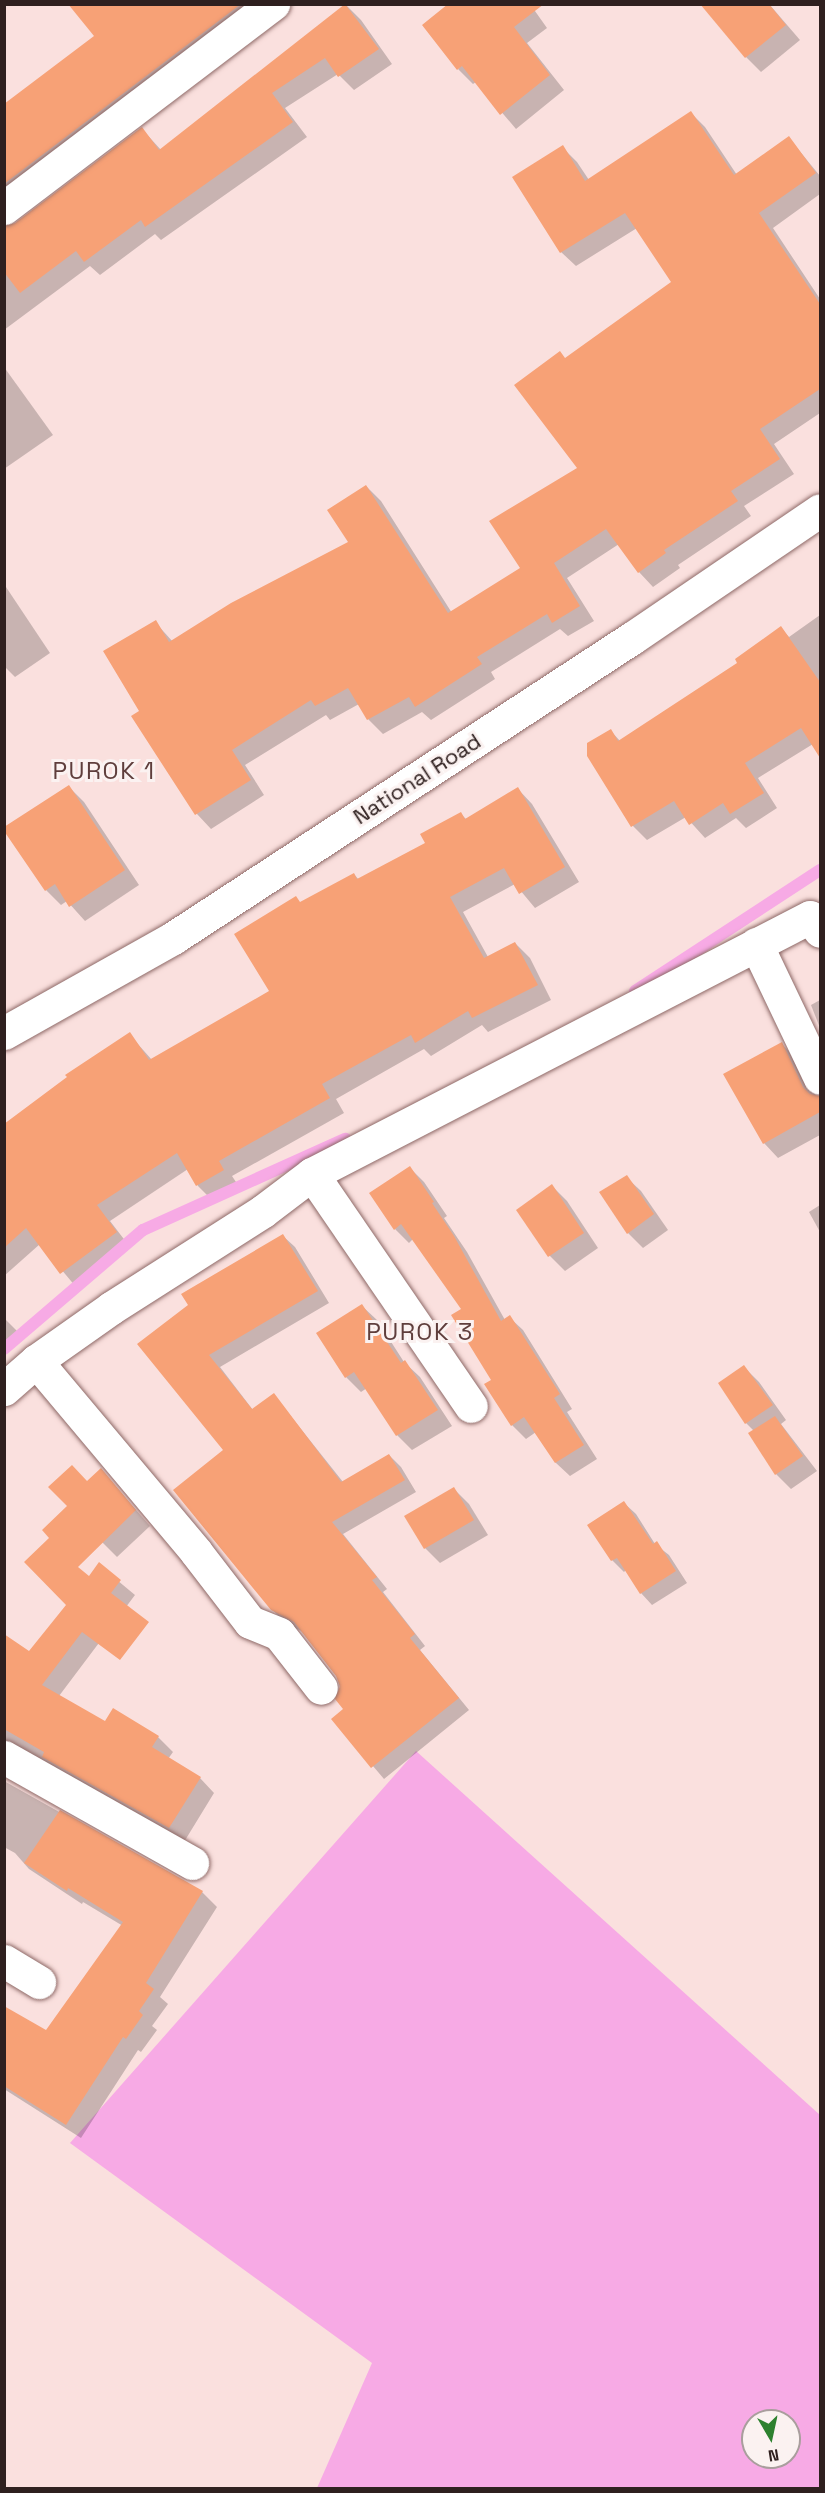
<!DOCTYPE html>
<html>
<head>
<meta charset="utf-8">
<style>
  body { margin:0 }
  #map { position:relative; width:825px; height:2493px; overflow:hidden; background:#fae0de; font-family:"Space Grotesk",sans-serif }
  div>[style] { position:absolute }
  .water>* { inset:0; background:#f7aae5 }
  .shadow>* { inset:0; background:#0003 }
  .stream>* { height:12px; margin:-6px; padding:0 6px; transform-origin:6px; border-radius:6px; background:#f7aae5 }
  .building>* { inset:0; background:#f7a176 }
  .roads { filter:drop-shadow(0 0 2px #8e6967) drop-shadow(0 0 2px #8e6967) }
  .minor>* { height:33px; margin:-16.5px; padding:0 16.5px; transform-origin:16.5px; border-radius:16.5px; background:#fff }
  .secondary>* { height:33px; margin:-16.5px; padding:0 16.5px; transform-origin:16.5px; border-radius:16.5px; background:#fff }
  span { translate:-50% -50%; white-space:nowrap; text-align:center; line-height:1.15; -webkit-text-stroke:6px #fbf2f1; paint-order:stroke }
  .street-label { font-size:22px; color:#2f201f }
  .neighbourhood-label { font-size:24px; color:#5f3e3c; letter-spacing:1.5px }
  .frame { position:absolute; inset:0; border:6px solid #2f201f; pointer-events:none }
  .north { position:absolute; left:741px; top:2409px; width:60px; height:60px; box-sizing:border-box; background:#fbf2f1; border:2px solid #a99e9d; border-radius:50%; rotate:171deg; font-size:16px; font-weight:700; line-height:24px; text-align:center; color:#2f201f }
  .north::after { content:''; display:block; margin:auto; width:21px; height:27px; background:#2d812f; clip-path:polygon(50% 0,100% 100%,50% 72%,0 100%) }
</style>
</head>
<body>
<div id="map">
  <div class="water">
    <div style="clip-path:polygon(evenodd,416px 1751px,820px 2115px,820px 2488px,317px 2488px,372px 2363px,70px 2143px,416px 1751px,753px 2421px,789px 2421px,789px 2457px,753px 2457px,753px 2421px)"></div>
  </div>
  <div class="shadow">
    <div style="clip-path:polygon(70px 4px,275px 4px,4px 211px,4px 106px,96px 36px)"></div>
    <div style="clip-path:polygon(530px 4px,547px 28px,527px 43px,564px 90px,516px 129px,476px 82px,473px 84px,458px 69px)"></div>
    <div style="clip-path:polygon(723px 4px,769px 4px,800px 40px,761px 72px,746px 57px)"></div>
    <div style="clip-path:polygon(346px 5px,361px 20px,392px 64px,354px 90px,338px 74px,285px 108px,307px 137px,161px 240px,155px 234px,100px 275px,90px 266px,4px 330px,4px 228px,16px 224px,142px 129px,161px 150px)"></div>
    <div style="clip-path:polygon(691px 113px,705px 127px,737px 175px,789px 138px,820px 176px,820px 194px,773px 228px,820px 299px,820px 413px,774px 444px,794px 474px,744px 506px,751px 516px,678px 565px,680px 568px,653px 587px,639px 572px,619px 544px,567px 578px,594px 621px,568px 636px,560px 629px,491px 672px,495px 679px,431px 720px,422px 712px,383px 734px,368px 719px,359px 704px,330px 720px,326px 715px,245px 765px,264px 795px,211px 829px,197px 814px,141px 712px,155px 622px,173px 642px,350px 542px,366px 486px,381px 501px,452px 613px,522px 569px,579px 469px,566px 359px,673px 282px,637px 228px,576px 266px,561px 252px,562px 147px,577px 162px,589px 180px)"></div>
    <div style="clip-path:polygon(4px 367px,53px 435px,4px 469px)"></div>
    <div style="clip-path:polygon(4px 584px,50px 653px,15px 677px,4px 666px)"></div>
    <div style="clip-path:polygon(820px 615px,820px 753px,813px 744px,758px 778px,777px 808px,746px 828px,736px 818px,705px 838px,686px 817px,647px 840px,633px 826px,611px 731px,620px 741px,739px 663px,781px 628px,789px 637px)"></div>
    <div style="clip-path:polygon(69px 787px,84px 802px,139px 885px,85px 921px,67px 901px,61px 905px,46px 890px,5px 829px)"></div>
    <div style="clip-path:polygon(518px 789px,532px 804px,579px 882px,535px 908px,515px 884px,463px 912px,488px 957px,515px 943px,530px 958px,551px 1000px,488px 1032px,482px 1025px,431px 1056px,424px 1049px,336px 1099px,344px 1113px,232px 1176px,238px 1185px,212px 1200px,198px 1186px,188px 1169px,110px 1221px,130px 1247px,76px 1287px,40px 1244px,4px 1276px,4px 1126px,129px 1034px,152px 1060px,271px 991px,301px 903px,354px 874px,359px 880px,427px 843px,461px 814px,466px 819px)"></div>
    <div style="clip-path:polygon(820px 1000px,820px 1028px,811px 1005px)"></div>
    <div style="clip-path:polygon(782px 1044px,796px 1059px,817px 1098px,820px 1098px,820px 1135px,778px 1158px,764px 1143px)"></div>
    <div style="clip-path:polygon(410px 1168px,424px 1182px,447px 1216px,444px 1218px,467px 1252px,505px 1320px,509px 1317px,523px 1330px,572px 1409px,567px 1412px,597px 1459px,570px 1476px,556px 1463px,536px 1432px,526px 1439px,512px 1425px,463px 1309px,413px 1239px,409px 1243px,395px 1229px)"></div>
    <div style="clip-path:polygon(626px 1177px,641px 1191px,668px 1230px,643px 1248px,628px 1233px)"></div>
    <div style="clip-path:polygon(552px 1186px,567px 1201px,598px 1248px,565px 1271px,550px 1256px,518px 1211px)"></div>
    <div style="clip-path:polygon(820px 1205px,820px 1232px,809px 1212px)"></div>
    <div style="clip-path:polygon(283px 1236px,295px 1247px,329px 1303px,220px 1367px,253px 1410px,274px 1395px,343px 1482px,389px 1455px,401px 1467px,416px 1492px,343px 1534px,387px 1589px,383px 1592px,425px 1646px,420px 1650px,469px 1710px,384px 1779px,333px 1719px,345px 1709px,337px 1676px,303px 1632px,284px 1622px,272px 1609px,225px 1451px,139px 1344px)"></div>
    <div style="clip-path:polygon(362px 1306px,377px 1320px,404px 1362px,420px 1377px,452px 1426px,412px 1450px,397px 1435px,367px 1388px,361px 1392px,346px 1377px)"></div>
    <div style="clip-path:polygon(4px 1318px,19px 1333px,4px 1348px)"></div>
    <div style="clip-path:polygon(744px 1367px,759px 1382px,786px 1420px,781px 1424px,817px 1471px,791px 1489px,776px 1474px,754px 1431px,746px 1423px)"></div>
    <div style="clip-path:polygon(101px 1470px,150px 1526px,117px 1557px,102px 1542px,87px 1482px)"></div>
    <div style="clip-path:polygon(454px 1489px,469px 1504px,488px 1535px,440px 1563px,425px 1548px,406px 1517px)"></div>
    <div style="clip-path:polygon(624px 1503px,636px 1514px,655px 1544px,669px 1555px,687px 1583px,652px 1605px,641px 1593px,626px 1570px,624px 1572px,612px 1560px)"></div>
    <div style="clip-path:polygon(99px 1565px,135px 1595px,59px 1696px,105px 1723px,158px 1737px,173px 1752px,168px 1759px,200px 1778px,214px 1793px,184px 1842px,4px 1760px,4px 1636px,29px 1653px)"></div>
    <div style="clip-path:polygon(4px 1781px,202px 1892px,217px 1907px,160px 1997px,168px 2004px,152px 2026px,157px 2030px,141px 2052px,138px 2050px,81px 2138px,4px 2089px,4px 2007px,46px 2032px,123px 1926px,83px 1902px,82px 1904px,29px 1869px,15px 1853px,4px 1847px)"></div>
  </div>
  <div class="stream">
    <div style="left:635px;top:991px;width:221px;rotate:-33.2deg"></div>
    <div style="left:4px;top:1349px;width:183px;rotate:-40.6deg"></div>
    <div style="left:143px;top:1230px;width:222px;rotate:-24.3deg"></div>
  </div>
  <div class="building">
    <div style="clip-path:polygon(68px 4px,241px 4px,4px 184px,4px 104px,94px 36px)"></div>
    <div style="clip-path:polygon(345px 4px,379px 49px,338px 77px,325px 58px,272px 93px,293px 122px,145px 227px,141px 220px,84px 262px,76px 251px,20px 293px,4px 272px,4px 226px,15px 223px,142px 127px,159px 150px)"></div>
    <div style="clip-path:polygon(448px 4px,544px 4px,514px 27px,550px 75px,500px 115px,462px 66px,457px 70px,422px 25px)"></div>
    <div style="clip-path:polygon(700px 4px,769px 4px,786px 25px,745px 58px)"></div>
    <div style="clip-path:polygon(691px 111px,734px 175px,789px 136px,816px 173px,759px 213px,820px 304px,820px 389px,760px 429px,780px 459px,731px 491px,738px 501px,664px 550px,666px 553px,638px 573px,606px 529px,554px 563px,580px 606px,552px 623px,547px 614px,477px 657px,482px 664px,415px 707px,409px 697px,367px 720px,348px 688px,315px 706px,311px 700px,232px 750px,251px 780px,195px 815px,131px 716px,139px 711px,103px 651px,156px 620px,169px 642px,231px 603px,348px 542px,327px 510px,366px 485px,448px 613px,520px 568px,489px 521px,577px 468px,514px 385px,560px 351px,565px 358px,671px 282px,625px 213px,560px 253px,512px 177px,563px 145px,585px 181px)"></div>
    <div style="clip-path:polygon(781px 626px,820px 682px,820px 758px,801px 728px,745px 763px,764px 793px,730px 814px,723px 803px,689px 825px,674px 801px,631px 827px,587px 756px,587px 743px,611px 729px,618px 741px,737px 663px,735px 659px)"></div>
    <div style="clip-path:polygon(69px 785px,125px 870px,69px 907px,55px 884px,45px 891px,4px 831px,4px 827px)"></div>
    <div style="clip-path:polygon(518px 787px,565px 867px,519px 894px,504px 868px,450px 897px,484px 958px,515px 942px,538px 985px,472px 1018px,468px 1011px,415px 1043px,411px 1035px,322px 1084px,330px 1098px,219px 1161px,224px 1170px,196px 1186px,177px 1153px,97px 1205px,117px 1232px,60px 1274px,26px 1228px,4px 1248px,4px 1124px,67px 1077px,65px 1075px,130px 1032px,149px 1060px,269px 991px,234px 934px,296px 896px,300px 902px,354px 873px,357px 879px,425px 843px,420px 834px,461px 812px,465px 819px)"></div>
    <div style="clip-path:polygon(782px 1042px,803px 1087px,810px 1094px,820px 1096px,820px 1112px,763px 1144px,723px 1074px)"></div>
    <div style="clip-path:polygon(410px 1166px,434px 1202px,432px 1203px,454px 1236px,501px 1321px,510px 1315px,560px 1394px,554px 1398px,584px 1445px,555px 1463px,524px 1417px,511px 1426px,484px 1384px,491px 1380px,451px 1315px,461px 1309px,401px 1224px,394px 1230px,369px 1193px)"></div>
    <div style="clip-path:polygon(627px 1175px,654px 1214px,627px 1234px,599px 1192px)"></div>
    <div style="clip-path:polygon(552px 1184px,584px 1233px,548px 1257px,516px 1210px)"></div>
    <div style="clip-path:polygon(283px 1234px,318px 1291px,209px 1355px,252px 1409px,274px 1393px,341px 1482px,389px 1454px,405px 1480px,332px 1522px,377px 1577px,372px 1580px,415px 1634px,410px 1638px,459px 1698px,371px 1768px,331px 1719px,343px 1709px,335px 1699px,340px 1686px,336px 1676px,294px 1622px,271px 1610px,173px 1490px,223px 1450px,137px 1344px,188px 1305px,181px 1294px)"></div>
    <div style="clip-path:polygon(362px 1304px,401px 1363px,405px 1360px,438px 1410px,396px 1436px,354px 1372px,345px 1378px,316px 1333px)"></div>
    <div style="clip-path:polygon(744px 1365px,773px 1405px,745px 1424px,718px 1383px)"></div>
    <div style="clip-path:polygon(775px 1416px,803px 1456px,775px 1475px,748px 1433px)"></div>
    <div style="clip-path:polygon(72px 1465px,87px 1481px,101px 1468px,136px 1510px,78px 1567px,89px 1576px,99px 1562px,121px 1580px,111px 1593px,149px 1622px,120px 1660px,82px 1632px,42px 1685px,105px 1721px,113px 1708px,159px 1736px,152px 1747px,201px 1777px,169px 1828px,42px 1757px,44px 1752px,4px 1729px,4px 1634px,29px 1651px,66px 1605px,24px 1562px,49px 1538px,42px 1530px,67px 1506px,48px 1487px)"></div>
    <div style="clip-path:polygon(454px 1487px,474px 1520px,424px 1549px,404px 1516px)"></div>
    <div style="clip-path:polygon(624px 1501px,653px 1544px,657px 1541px,676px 1571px,640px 1594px,617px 1558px,611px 1561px,587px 1525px)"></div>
    <div style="clip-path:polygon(60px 1810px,203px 1891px,146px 1983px,154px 1989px,139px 2011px,143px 2015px,126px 2039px,123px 2037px,66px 2125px,4px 2086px,4px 2006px,46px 2030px,123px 1922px,68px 1888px,67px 1891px,24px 1863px)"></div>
  </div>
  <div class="roads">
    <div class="minor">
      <div style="left:4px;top:208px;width:338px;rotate:-37.2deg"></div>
      <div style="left:756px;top:944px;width:148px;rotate:64.5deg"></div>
      <div style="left:312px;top:1174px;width:281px;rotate:55.6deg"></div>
      <div style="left:36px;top:1361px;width:249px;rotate:50deg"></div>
      <div style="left:196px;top:1552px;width:88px;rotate:52.4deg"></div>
      <div style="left:250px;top:1622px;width:31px;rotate:22deg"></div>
      <div style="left:279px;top:1634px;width:68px;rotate:52.1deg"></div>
      <div style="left:4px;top:1389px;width:43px;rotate:-41.2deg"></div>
      <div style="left:36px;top:1361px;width:92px;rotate:-35.2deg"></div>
      <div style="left:111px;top:1308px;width:180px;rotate:-32.5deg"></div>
      <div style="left:263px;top:1211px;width:61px;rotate:-37.1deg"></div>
      <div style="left:312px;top:1174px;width:560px;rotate:-27.3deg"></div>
      <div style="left:810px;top:917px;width:17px;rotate:54deg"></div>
      <div style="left:4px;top:1757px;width:216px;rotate:29.4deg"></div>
      <div style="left:4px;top:1961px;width:41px;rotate:31deg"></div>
    </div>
    <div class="secondary">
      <div style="left:4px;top:1033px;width:194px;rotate:-29.3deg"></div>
      <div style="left:173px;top:938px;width:548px;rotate:-33.17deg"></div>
      <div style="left:632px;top:638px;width:227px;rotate:-34.2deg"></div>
    </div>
  </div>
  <div class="street-label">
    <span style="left:417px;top:779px;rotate:-33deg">National Road</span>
  </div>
  <div class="neighbourhood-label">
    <span style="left:104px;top:771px">PUROK 1</span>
    <span style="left:420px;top:1332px">PUROK 3</span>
  </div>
  <div class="frame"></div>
  <div class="north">N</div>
</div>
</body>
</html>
